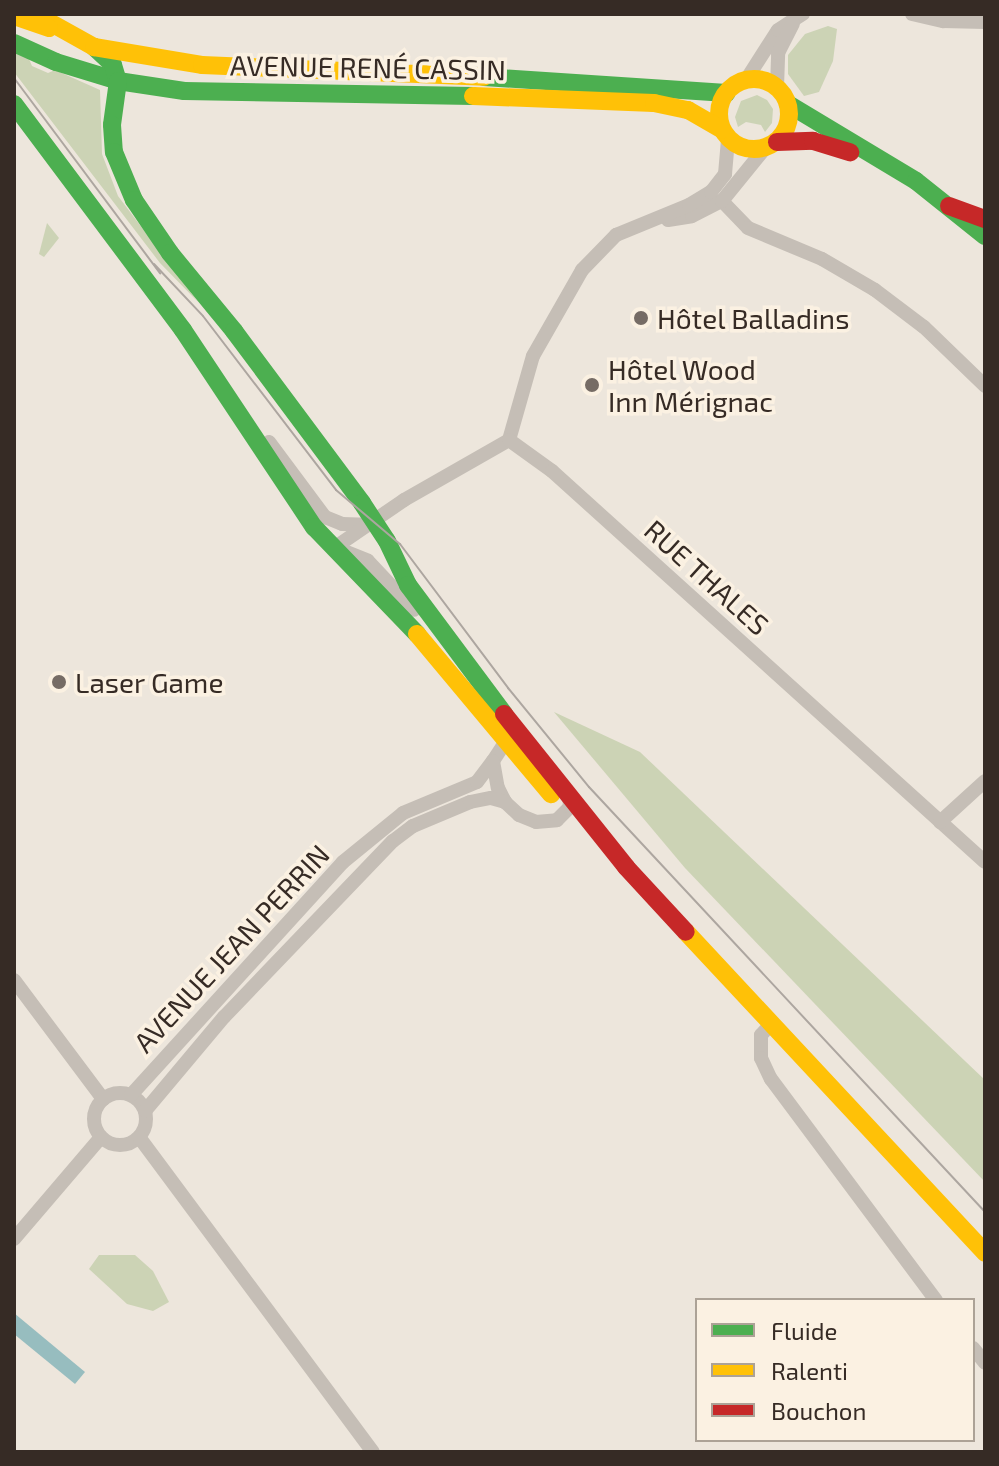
<!DOCTYPE html>
<html>
<head>
<meta charset="utf-8">
<style>
  body { margin:0 }
  #map { position:relative; width:999px; height:1466px; overflow:hidden; background:#ede6dc; font-family:"Exo 2",sans-serif }
  div>[style] { position:absolute }
  .green>* { inset:0; background:#ccd3b5 }
  .water>* { inset:0; background:#97bdbf }
  .street>* { height:14px; margin:-7px; padding:0 7px; transform-origin:7px; border-radius:7px; background:#c5beb6 }
  .street>.ring { margin:-7px; padding:0; box-sizing:content-box; background:none; border:14px solid #c5beb6; border-radius:50% }
  .fast>* { height:18px; margin:-9px; padding:0 9px; transform-origin:9px; border-radius:9px; background:#4caf50 }
  .slow>* { height:18px; margin:-9px; padding:0 9px; transform-origin:9px; border-radius:9px; background:#ffc107 }
  .slow>.ring { margin:-9px; padding:0; box-sizing:content-box; background:none; border:18px solid #ffc107; border-radius:50% }
  .jam>* { height:18px; margin:-9px; padding:0 9px; transform-origin:9px; border-radius:9px; background:#c62828 }
  .tram>* { height:2px; margin:-1px; padding:0 1px; transform-origin:1px; border-radius:1px; background:#ada6a0 }
  .dots>* { width:22px; height:22px; translate:-50% -50%; box-sizing:border-box; border:4px solid #fbf1e2; border-radius:50% }
  span { translate:-50% -50%; white-space:nowrap; text-align:center; line-height:1.15; -webkit-text-stroke:7px #fbf1e2; paint-order:stroke }
  .street-label { font-size:28px; color:#362b25 }
  .poi-label { font-size:28px; color:#362b25 }
  .left { translate:0 -50%; text-align:left }
  .frame { position:absolute; inset:0; border:16px solid #362b25; pointer-events:none }
  .legend { position:absolute; left:695px; top:1298px; width:280px; height:144px; box-sizing:border-box; background:#fbf1e2; border:2px solid #aca296; margin:0; padding:10px 14px; list-style:none; font-size:24px; color:#362b25 }
  .legend li { display:flex; align-items:center; gap:16px; height:40px }
  .legend b { width:40px; border:2px solid #aca296 }
</style>
</head>
<body>
<div id="map">
  <div class="green">
    <div style="clip-path:polygon(828px 26px,837px 29px,833px 61px,819px 92px,804px 96px,788px 74px,788px 55px,805px 34px)"></div>
    <div style="clip-path:polygon(14px 51px,29px 59px,32px 66px,48px 73px,55px 70px,100px 90px,102px 154px,118px 196px,198px 302px,160px 263px,14px 72px)"></div>
    <div style="clip-path:polygon(757px 95px,767px 100px,773px 109px,772px 123px,765px 132px,761px 125px,746px 122px,738px 127px,735px 117px,741px 101px)"></div>
    <div style="clip-path:polygon(47px 223px,59px 238px,44px 257px,39px 254px)"></div>
    <div style="clip-path:polygon(554px 712px,640px 752px,985px 1080px,985px 1182px,685px 868px)"></div>
    <div style="clip-path:polygon(99px 1255px,135px 1255px,153px 1271px,169px 1302px,153px 1311px,127px 1304px,89px 1269px)"></div>
  </div>
  <div class="water">
    <div style="clip-path:polygon(14px 1313px,85px 1372px,75px 1384px,14px 1334px)"></div>
  </div>
  <div class="street">
    <div style="left:912px;top:14px;width:32px;rotate:13deg"></div>
    <div style="left:943px;top:21px;width:42px;rotate:1.4deg"></div>
    <div style="left:746px;top:80px;width:59px;rotate:-57.4deg"></div>
    <div style="left:778px;top:30px;width:30px;rotate:-33deg"></div>
    <div style="left:777px;top:87px;width:34px;rotate:-88deg"></div>
    <div style="left:778px;top:53px;width:33px;rotate:-63deg"></div>
    <div style="left:722px;top:201px;width:37px;rotate:46deg"></div>
    <div style="left:748px;top:228px;width:80px;rotate:22.7deg"></div>
    <div style="left:822px;top:259px;width:61px;rotate:30.3deg"></div>
    <div style="left:875px;top:290px;width:61px;rotate:37.1deg"></div>
    <div style="left:924px;top:327px;width:85px;rotate:44deg"></div>
    <div style="left:668px;top:220px;width:24px;rotate:-9deg"></div>
    <div style="left:692px;top:216px;width:34px;rotate:-27deg"></div>
    <div style="left:722px;top:201px;width:68px;rotate:-50.9deg"></div>
    <div style="left:509px;top:440px;width:87px;rotate:-74.1deg"></div>
    <div style="left:533px;top:356px;width:99px;rotate:-60.3deg"></div>
    <div style="left:582px;top:270px;width:49px;rotate:-45.8deg"></div>
    <div style="left:616px;top:235px;width:79px;rotate:-22.3deg"></div>
    <div style="left:689px;top:205px;width:26px;rotate:-31deg"></div>
    <div style="left:711px;top:192px;width:23px;rotate:-52deg"></div>
    <div style="left:725px;top:174px;width:36px;rotate:-85deg"></div>
    <div style="left:269px;top:442px;width:94px;rotate:53.3deg"></div>
    <div style="left:325px;top:517px;width:18px;rotate:22deg"></div>
    <div style="left:342px;top:524px;width:24px;rotate:2deg"></div>
    <div style="left:334px;top:548px;width:85px;rotate:-34.4deg"></div>
    <div style="left:404px;top:500px;width:121px;rotate:-29.7deg"></div>
    <div style="left:509px;top:440px;width:53px;rotate:35.8deg"></div>
    <div style="left:552px;top:471px;width:583px;rotate:42.08deg"></div>
    <div style="left:339px;top:549px;width:31px;rotate:22deg"></div>
    <div style="left:368px;top:561px;width:67px;rotate:46.8deg"></div>
    <div style="left:515px;top:741px;width:9px;rotate:180deg"></div>
    <div style="left:506px;top:741px;width:24px;rotate:123deg"></div>
    <div style="left:493px;top:761px;width:27px;rotate:80deg"></div>
    <div style="left:498px;top:788px;width:16px;rotate:63deg"></div>
    <div style="left:505px;top:802px;width:19px;rotate:43deg"></div>
    <div style="left:519px;top:815px;width:18px;rotate:22deg"></div>
    <div style="left:536px;top:822px;width:21px;rotate:-5deg"></div>
    <div style="left:557px;top:820px;width:18px;rotate:-45deg"></div>
    <div style="left:570px;top:807px;width:13px;rotate:-94deg"></div>
    <div style="left:940px;top:822px;width:61px;rotate:-42.3deg"></div>
    <div style="left:14px;top:980px;width:149px;rotate:53.2deg"></div>
    <div style="left:771px;top:1024px;width:15px;rotate:132deg"></div>
    <div style="left:761px;top:1035px;width:23px;rotate:90deg"></div>
    <div style="left:761px;top:1058px;width:23px;rotate:65deg"></div>
    <div style="left:771px;top:1079px;width:276px;rotate:53.3deg"></div>
    <div class="ring" style="left:94px;top:1093px;width:38px;height:38px"></div>
    <div style="left:131px;top:1095px;width:315px;rotate:-47.7deg"></div>
    <div style="left:343px;top:862px;width:77px;rotate:-39.2deg"></div>
    <div style="left:403px;top:813px;width:80px;rotate:-22.7deg"></div>
    <div style="left:477px;top:782px;width:26px;rotate:-53deg"></div>
    <div style="left:145px;top:1111px;width:123px;rotate:-50deg"></div>
    <div style="left:224px;top:1017px;width:244px;rotate:-46.2deg"></div>
    <div style="left:393px;top:841px;width:25px;rotate:-37deg"></div>
    <div style="left:413px;top:826px;width:62px;rotate:-22.8deg"></div>
    <div style="left:470px;top:802px;width:21px;rotate:-11deg"></div>
    <div style="left:491px;top:798px;width:15px;rotate:16deg"></div>
    <div style="left:139px;top:1137px;width:392px;rotate:53.4deg"></div>
    <div style="left:14px;top:1239px;width:134px;rotate:-49.5deg"></div>
    <div style="left:973px;top:1348px;width:19px;rotate:51deg"></div>
  </div>
  <div class="fast">
    <div style="left:14px;top:43px;width:46px;rotate:24.3deg"></div>
    <div style="left:56px;top:62px;width:65px;rotate:17deg"></div>
    <div style="left:118px;top:81px;width:67px;rotate:8.6deg"></div>
    <div style="left:184px;top:91px;width:289px;rotate:1deg"></div>
    <div style="left:94px;top:47px;width:26px;rotate:43deg"></div>
    <div style="left:113px;top:65px;width:17px;rotate:73deg"></div>
    <div style="left:118px;top:81px;width:44px;rotate:97.8deg"></div>
    <div style="left:112px;top:125px;width:27px;rotate:86deg"></div>
    <div style="left:114px;top:152px;width:52px;rotate:67.4deg"></div>
    <div style="left:134px;top:200px;width:64px;rotate:55.8deg"></div>
    <div style="left:170px;top:253px;width:101px;rotate:50.6deg"></div>
    <div style="left:234px;top:331px;width:214px;rotate:53.3deg"></div>
    <div style="left:362px;top:503px;width:45px;rotate:56.7deg"></div>
    <div style="left:387px;top:541px;width:49px;rotate:64.5deg"></div>
    <div style="left:408px;top:585px;width:161px;rotate:53.3deg"></div>
    <div style="left:484px;top:77px;width:243px;rotate:3.8deg"></div>
    <div style="left:14px;top:104px;width:282px;rotate:53.2deg"></div>
    <div style="left:183px;top:330px;width:237px;rotate:56.4deg"></div>
    <div style="left:314px;top:527px;width:149px;rotate:46.1deg"></div>
    <div style="left:788px;top:104px;width:149px;rotate:31deg"></div>
    <div style="left:916px;top:181px;width:88px;rotate:38.6deg"></div>
  </div>
  <div class="slow">
    <div style="left:35px;top:14px;width:68px;rotate:29.2deg"></div>
    <div style="left:94px;top:47px;width:109px;rotate:9.5deg"></div>
    <div style="left:202px;top:65px;width:282px;rotate:2.4deg"></div>
    <div style="left:14px;top:16px;width:37px;rotate:19deg"></div>
    <div class="ring" style="left:719px;top:79px;width:52px;height:52px"></div>
    <div style="left:473px;top:96px;width:181px;rotate:2.2deg"></div>
    <div style="left:654px;top:103px;width:35px;rotate:12deg"></div>
    <div style="left:688px;top:110px;width:39px;rotate:30deg"></div>
    <div style="left:417px;top:634px;width:209px;rotate:50.1deg"></div>
    <div style="left:686px;top:932px;width:439px;rotate:47deg"></div>
  </div>
  <div class="jam">
    <div style="left:777px;top:142px;width:36px;rotate:-2deg"></div>
    <div style="left:813px;top:141px;width:39px;rotate:17deg"></div>
    <div style="left:949px;top:206px;width:38px;rotate:20deg"></div>
    <div style="left:504px;top:714px;width:196px;rotate:51.4deg"></div>
    <div style="left:626px;top:867px;width:88px;rotate:47.3deg"></div>
  </div>
  <div class="tram">
    <div style="left:14px;top:78px;width:244px;rotate:53.2deg"></div>
    <div style="left:154px;top:264px;width:71px;rotate:46.7deg"></div>
    <div style="left:203px;top:316px;width:219px;rotate:52.6deg"></div>
    <div style="left:336px;top:490px;width:84px;rotate:40.2deg"></div>
    <div style="left:400px;top:544px;width:180px;rotate:53.1deg"></div>
    <div style="left:508px;top:688px;width:128px;rotate:50.7deg"></div>
    <div style="left:589px;top:787px;width:581px;rotate:47.02deg"></div>
  </div>
  <div class="dots">
    <div style="left:641px;top:318px;background:#766c65"></div>
    <div style="left:592px;top:385px;background:#766c65"></div>
    <div style="left:59px;top:682px;background:#766c65"></div>
  </div>
  <div class="street-label">
    <span style="left:368px;top:67px;rotate:1deg">AVENUE RENÉ CASSIN</span>
    <span style="left:707px;top:577px;rotate:42deg">RUE THALES</span>
    <span style="left:231px;top:948px;rotate:-47deg">AVENUE JEAN PERRIN</span>
  </div>
  <div class="poi-label">
    <span class="left" style="left:657px;top:318px">Hôtel Balladins</span>
    <span class="left" style="left:608px;top:385px">Hôtel Wood<br>Inn Mérignac</span>
    <span class="left" style="left:75px;top:682px">Laser Game</span>
  </div>
  <div class="frame"></div>
  <ul class="legend">
  <li><b style="height:10px;background:#4caf50"></b>Fluide</li>
  <li><b style="height:10px;background:#ffc107"></b>Ralenti</li>
  <li><b style="height:10px;background:#c62828"></b>Bouchon</li>
  </ul>
</div>
</body>
</html>
